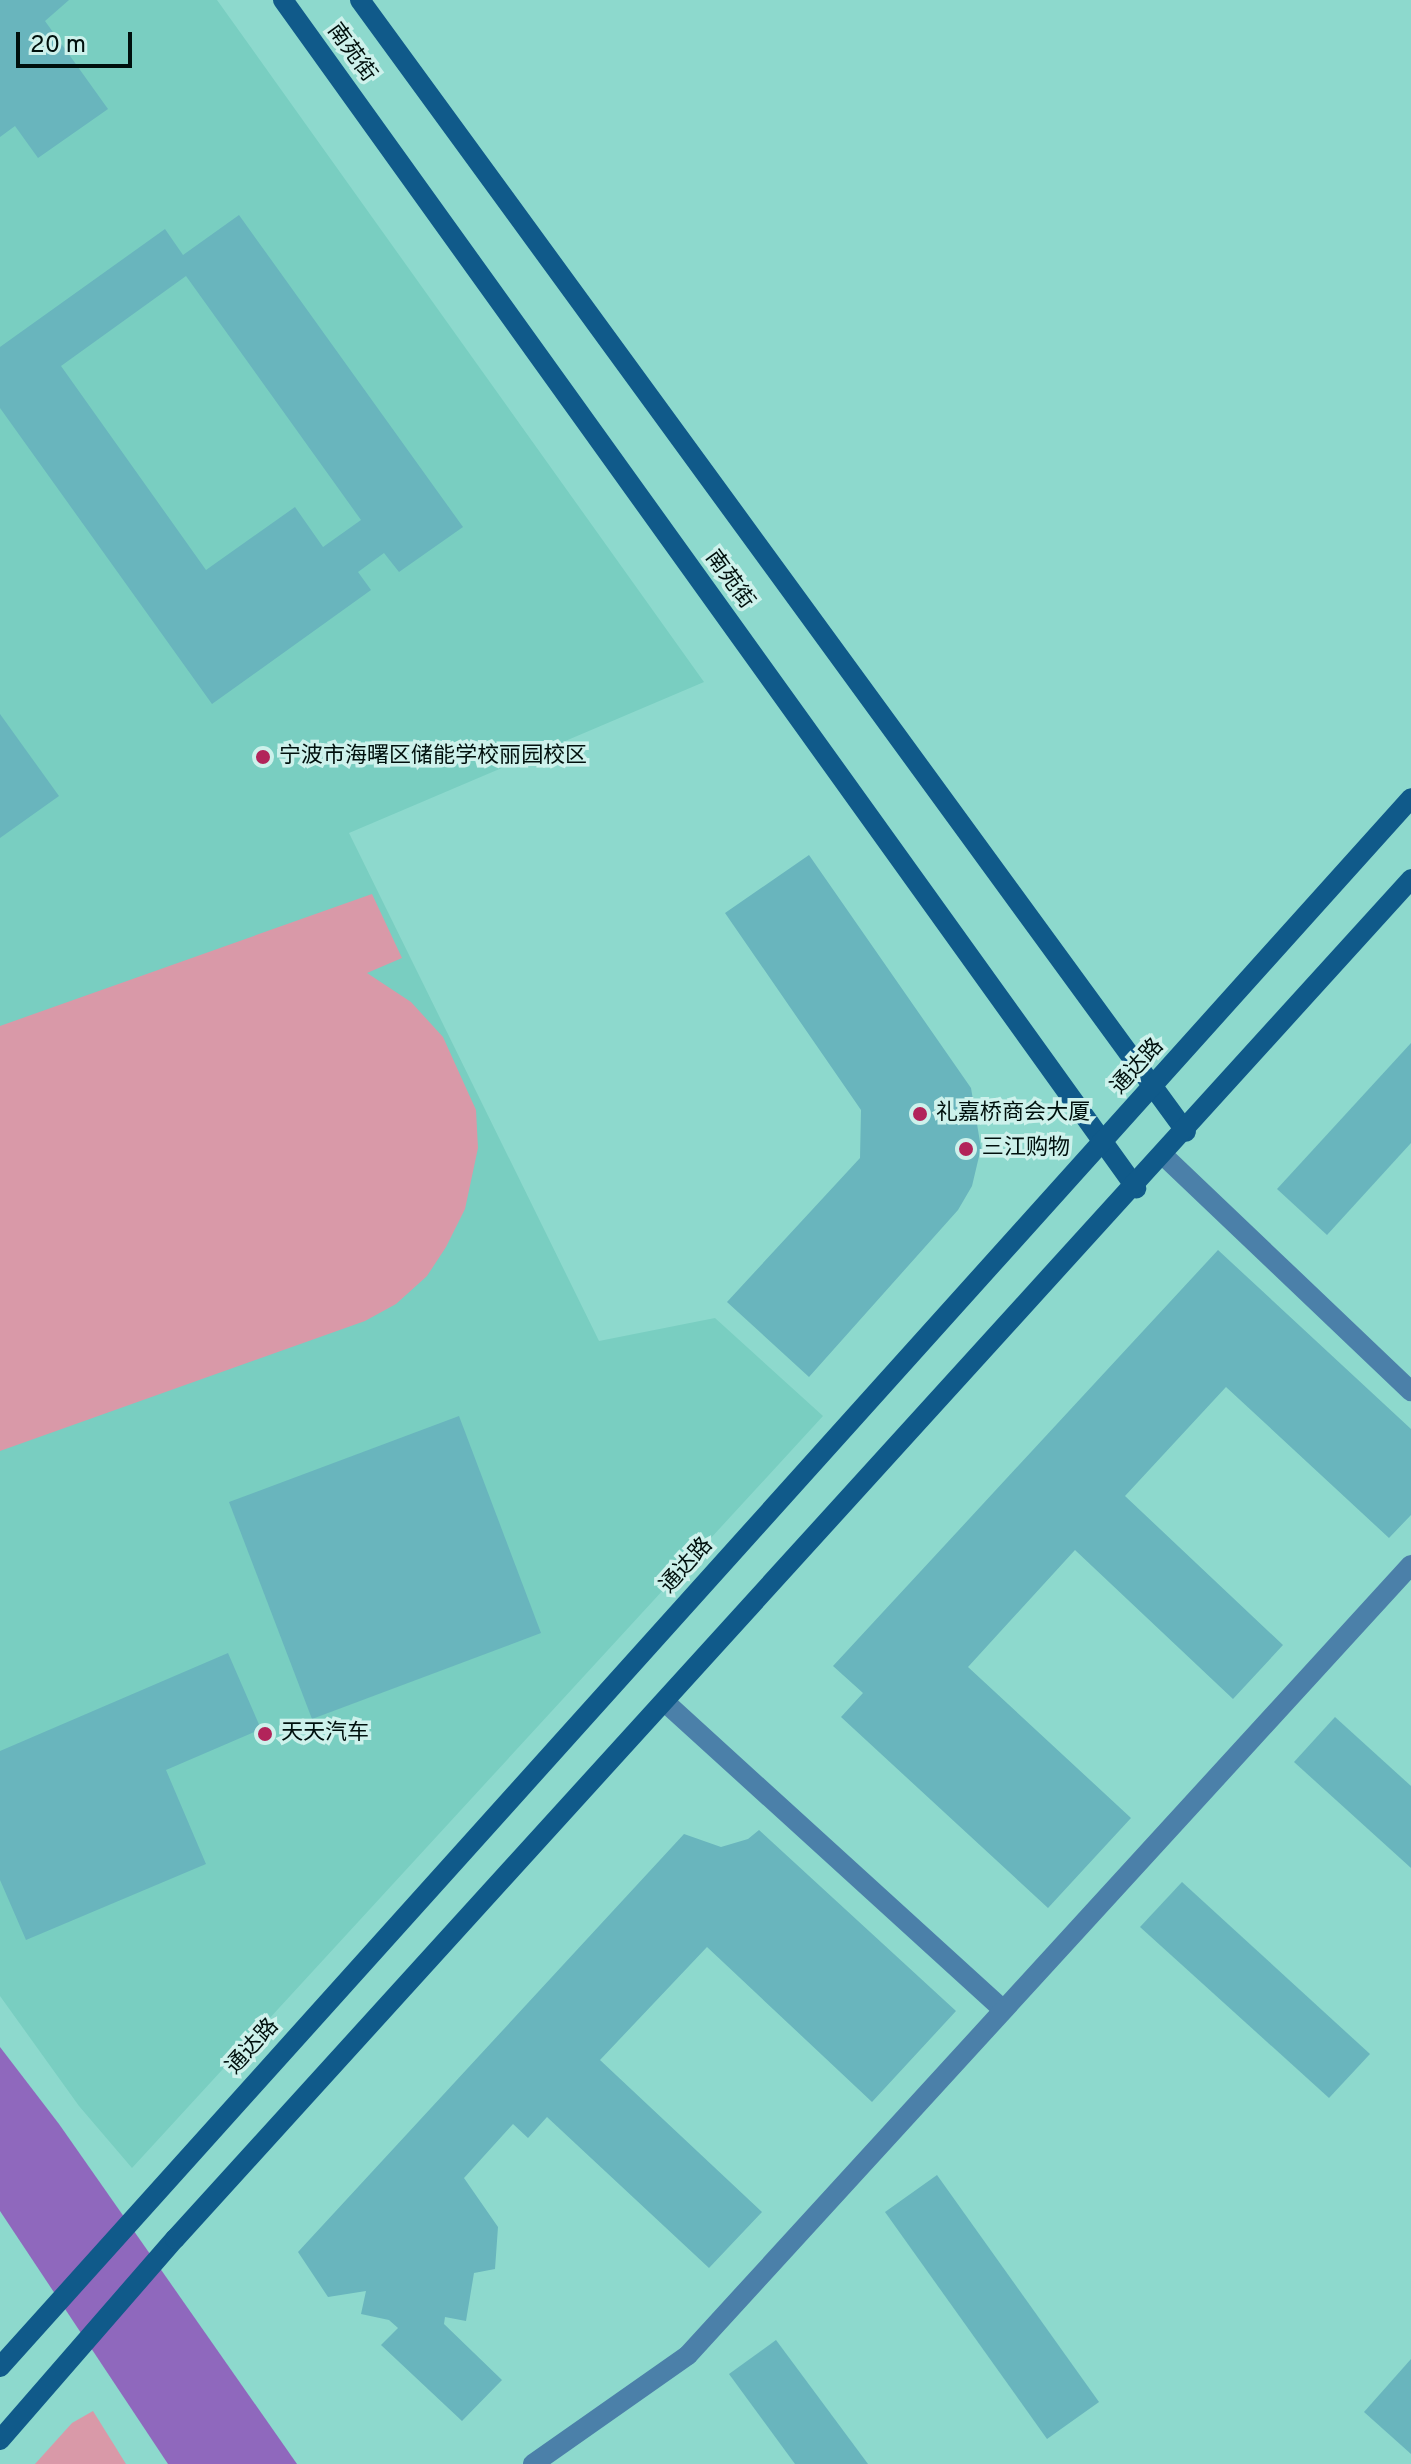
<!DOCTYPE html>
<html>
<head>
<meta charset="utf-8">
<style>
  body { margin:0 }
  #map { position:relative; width:1411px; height:2464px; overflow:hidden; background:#8dd9cd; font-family:Overpass,"Noto Sans SC",sans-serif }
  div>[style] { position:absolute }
  .built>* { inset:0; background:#79cec1 }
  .green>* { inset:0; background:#d999a8 }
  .water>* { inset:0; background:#8f68bd }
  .building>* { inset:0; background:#69b5bd }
  .lane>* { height:20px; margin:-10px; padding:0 10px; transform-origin:10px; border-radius:10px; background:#4b80a9 }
  .secondary>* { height:20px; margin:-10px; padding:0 10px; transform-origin:10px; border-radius:10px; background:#105a8a }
  .dots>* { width:22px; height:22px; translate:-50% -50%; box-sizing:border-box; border:4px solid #cdf1eb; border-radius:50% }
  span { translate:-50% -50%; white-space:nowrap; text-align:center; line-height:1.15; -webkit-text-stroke:7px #cdf1eb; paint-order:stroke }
  .street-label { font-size:22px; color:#00100d }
  .poi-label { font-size:22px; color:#00100d }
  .left { translate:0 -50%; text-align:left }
  .scale { position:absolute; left:16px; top:32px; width:116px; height:36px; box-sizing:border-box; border:4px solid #00100d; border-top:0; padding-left:10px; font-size:24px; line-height:28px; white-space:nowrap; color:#00100d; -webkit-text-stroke:6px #cdf1eb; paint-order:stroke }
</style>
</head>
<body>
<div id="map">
  <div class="built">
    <div style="clip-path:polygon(0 0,217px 0,704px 682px,349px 833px,599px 1341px,715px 1318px,823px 1416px,132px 2168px,79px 2106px,0 1996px)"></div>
  </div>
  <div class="green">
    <div style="clip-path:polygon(372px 894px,402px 958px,367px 973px,411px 1002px,443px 1037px,476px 1110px,478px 1148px,465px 1209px,446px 1247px,427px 1276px,396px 1304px,365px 1321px,0 1451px,0 1026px)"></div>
    <div style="clip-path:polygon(93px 2411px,126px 2464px,35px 2464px,72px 2423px)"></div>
  </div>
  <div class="water">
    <div style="clip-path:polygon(0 2047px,59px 2124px,297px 2464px,168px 2464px,0 2211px)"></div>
  </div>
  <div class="building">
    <div style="clip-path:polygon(0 0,69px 0,45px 21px,108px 109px,38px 158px,15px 126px,0 137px)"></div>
    <div style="clip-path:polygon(evenodd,239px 215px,463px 527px,399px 572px,384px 553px,358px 572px,371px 590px,212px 704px,0 408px,0 347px,165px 229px,183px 255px,239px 215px,186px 276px,361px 520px,323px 547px,295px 507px,206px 570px,61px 366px,186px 276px)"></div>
    <div style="clip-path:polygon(0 714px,59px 796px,0 838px)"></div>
    <div style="clip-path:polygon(809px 855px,971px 1088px,981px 1148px,972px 1186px,958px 1210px,809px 1377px,727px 1302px,860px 1158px,861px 1110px,725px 913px)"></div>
    <div style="clip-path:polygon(1411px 1043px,1411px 1143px,1327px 1235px,1277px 1189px)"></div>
    <div style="clip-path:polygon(1218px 1250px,1411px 1429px,1411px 1515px,1389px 1538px,1226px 1387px,1125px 1496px,1283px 1645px,1233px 1699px,1075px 1550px,968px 1667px,1131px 1818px,1048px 1908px,841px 1717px,863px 1693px,833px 1666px)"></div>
    <div style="clip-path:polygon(459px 1416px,541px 1633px,312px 1719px,229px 1502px)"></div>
    <div style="clip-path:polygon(228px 1653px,261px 1729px,166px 1770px,206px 1864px,26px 1940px,0 1880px,0 1751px)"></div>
    <div style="clip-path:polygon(1335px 1717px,1411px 1786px,1411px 1868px,1294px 1762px)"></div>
    <div style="clip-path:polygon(759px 1830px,956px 2011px,872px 2102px,707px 1947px,600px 2060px,762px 2212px,709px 2268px,547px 2117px,528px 2138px,513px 2124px,464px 2178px,498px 2227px,495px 2269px,474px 2273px,466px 2321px,445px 2317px,444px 2324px,502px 2380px,462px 2421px,381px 2345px,398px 2328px,389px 2320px,361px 2314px,366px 2291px,328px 2297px,298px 2252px,684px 1834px,721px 1847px,748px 1839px)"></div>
    <div style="clip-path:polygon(1182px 1882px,1370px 2054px,1329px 2098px,1140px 1927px)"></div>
    <div style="clip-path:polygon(937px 2175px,1099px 2402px,1047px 2439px,885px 2212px)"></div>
    <div style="clip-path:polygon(776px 2340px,868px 2464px,795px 2464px,729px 2374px)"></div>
    <div style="clip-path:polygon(1411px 2359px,1411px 2454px,1364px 2412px)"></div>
  </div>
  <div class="lane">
    <div style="left:1164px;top:1156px;width:341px;rotate:43.6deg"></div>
    <div style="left:666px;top:1703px;width:453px;rotate:42.3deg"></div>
    <div style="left:533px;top:2464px;width:189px;rotate:-35.1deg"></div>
    <div style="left:688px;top:2355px;width:1071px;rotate:-47.54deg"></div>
  </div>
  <div class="secondary">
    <div style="left:283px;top:0;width:1463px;rotate:54.32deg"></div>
    <div style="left:360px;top:0;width:1401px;rotate:53.88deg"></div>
    <div style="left:0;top:2367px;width:2110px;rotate:-48.03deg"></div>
    <div style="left:0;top:2440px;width:267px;rotate:-49deg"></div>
    <div style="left:175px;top:2239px;width:1838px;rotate:-47.73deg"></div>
  </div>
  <div class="dots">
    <div style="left:263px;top:757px;background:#b2245a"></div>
    <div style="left:920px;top:1114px;background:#b2245a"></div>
    <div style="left:966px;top:1149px;background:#b2245a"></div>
    <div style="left:265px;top:1734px;background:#b2245a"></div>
  </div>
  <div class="street-label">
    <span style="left:351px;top:53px;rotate:54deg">南苑街</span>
    <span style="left:729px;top:580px;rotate:54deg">南苑街</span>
    <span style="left:1138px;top:1067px;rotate:-48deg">通达路</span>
    <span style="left:687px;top:1566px;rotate:-48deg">通达路</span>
    <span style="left:253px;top:2047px;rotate:-48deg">通达路</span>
  </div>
  <div class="poi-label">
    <span class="left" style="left:279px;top:757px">宁波市海曙区储能学校丽园校区</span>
    <span class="left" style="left:936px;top:1114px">礼嘉桥商会大厦</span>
    <span class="left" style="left:982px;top:1149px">三江购物</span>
    <span class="left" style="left:281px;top:1734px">天天汽车</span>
  </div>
  <div class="scale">20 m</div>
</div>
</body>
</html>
